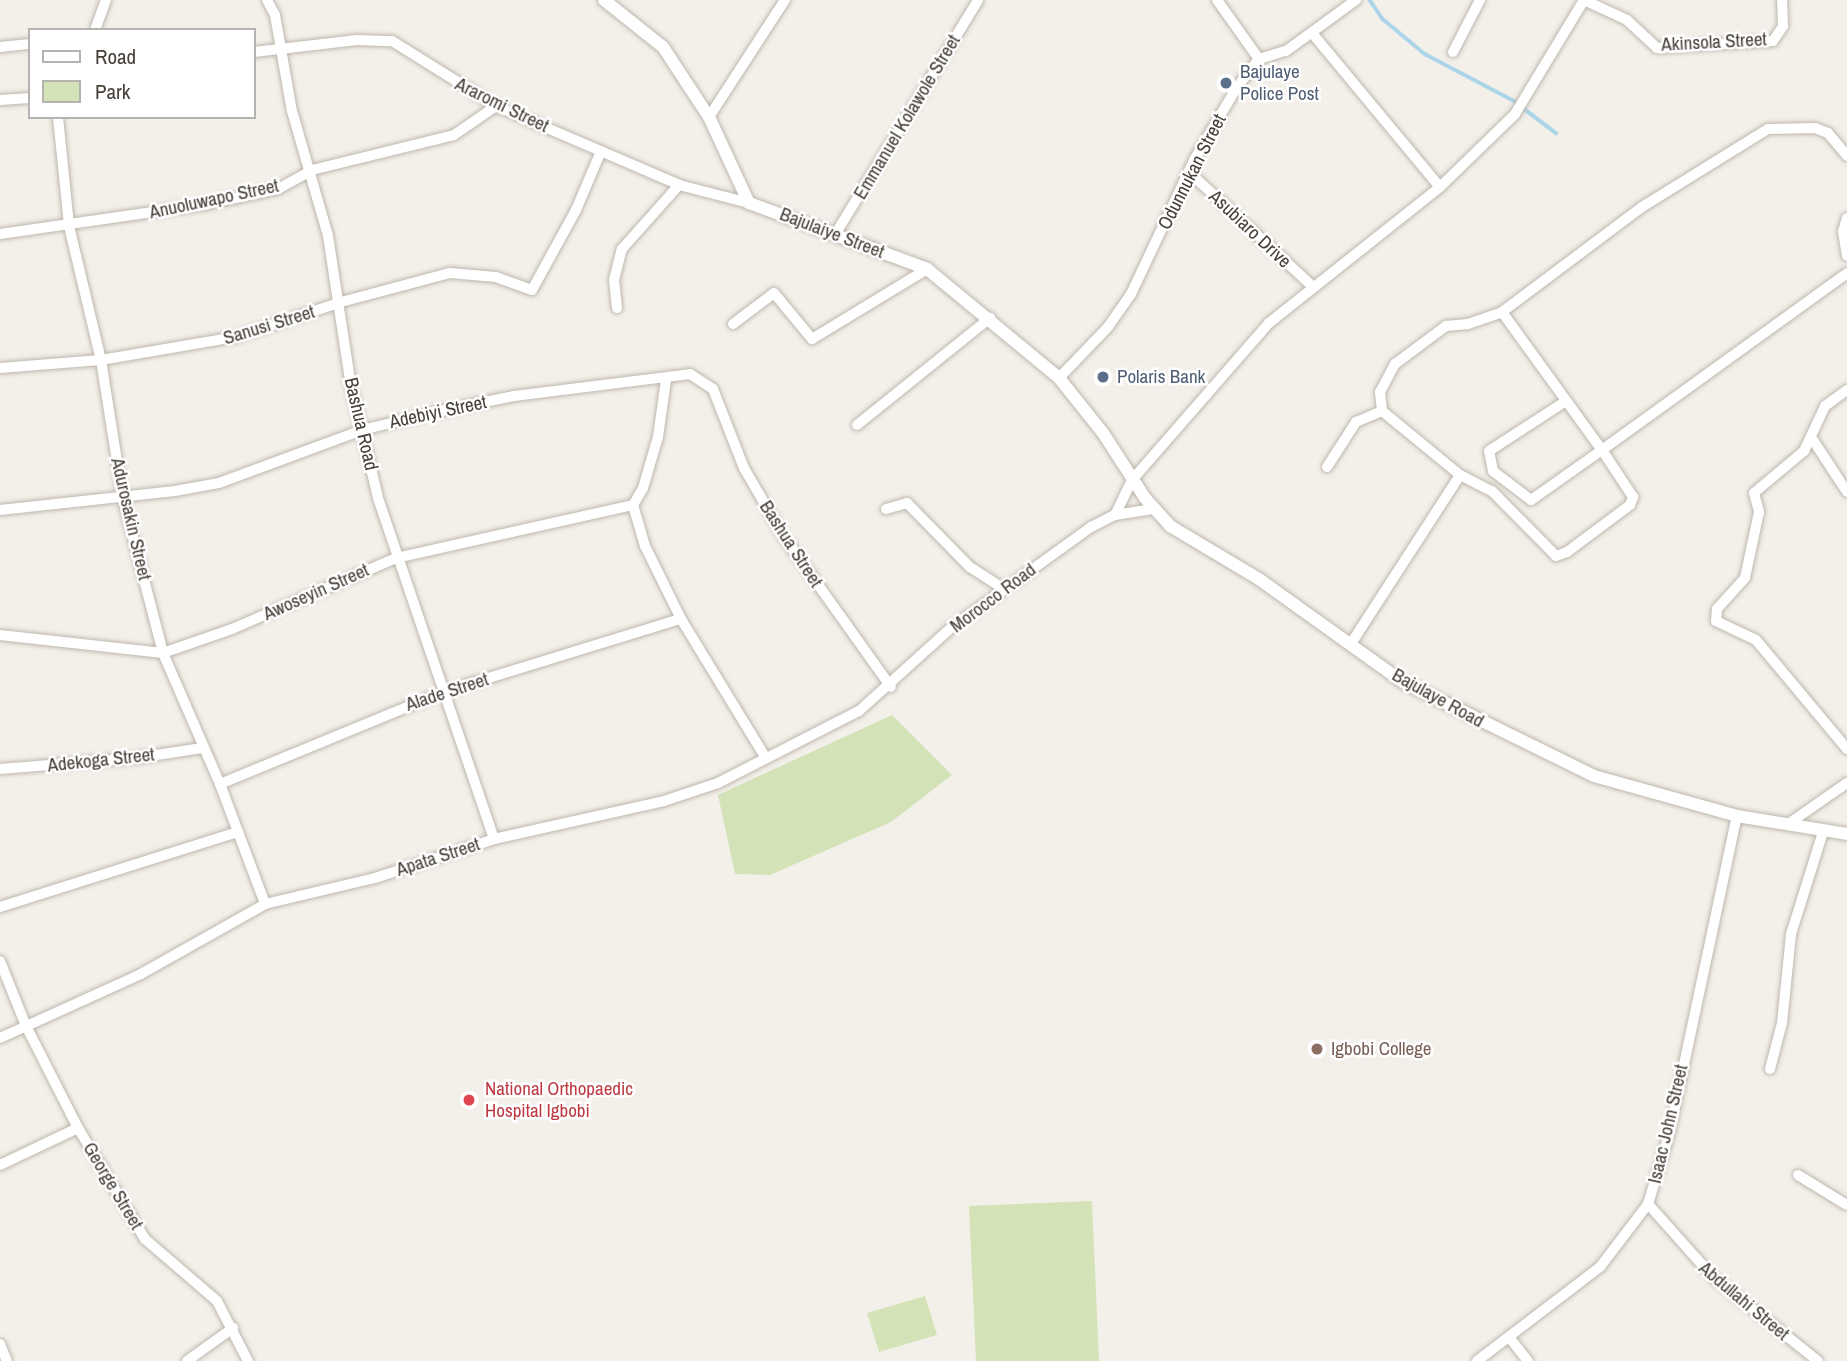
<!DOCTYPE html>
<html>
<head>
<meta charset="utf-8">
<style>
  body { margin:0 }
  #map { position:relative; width:1847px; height:1361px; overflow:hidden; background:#f3f0ea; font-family:"Archivo Narrow",sans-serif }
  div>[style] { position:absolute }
  .green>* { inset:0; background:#d3e3b7 }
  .stream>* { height:3.5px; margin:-1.75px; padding:0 1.75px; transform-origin:1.75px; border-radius:1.75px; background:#add5ea }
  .roads { filter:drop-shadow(0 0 2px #beb7ad) drop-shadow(0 0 2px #beb7ad) }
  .minor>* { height:10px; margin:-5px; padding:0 5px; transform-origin:5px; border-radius:5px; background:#fff }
  .tertiary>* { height:12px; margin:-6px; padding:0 6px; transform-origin:6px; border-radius:6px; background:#fff }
  .dots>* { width:19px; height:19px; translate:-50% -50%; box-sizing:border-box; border:4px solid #fff; border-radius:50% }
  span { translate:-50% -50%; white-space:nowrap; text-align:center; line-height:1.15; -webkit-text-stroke:5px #fff; paint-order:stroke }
  .street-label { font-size:19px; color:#474039 }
  .service-label { font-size:19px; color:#4e5e75 }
  .left { translate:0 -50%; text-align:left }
  .education-label { font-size:19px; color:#785e54 }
  .health-label { font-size:19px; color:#be3a42 }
  .legend { position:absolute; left:28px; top:28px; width:228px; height:91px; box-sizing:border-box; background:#fff; border:2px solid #b5b3b0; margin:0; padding:9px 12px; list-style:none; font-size:21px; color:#474039 }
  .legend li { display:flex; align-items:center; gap:14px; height:35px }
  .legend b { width:35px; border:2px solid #b5b3b0 }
</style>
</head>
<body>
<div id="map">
  <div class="green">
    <div style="clip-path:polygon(892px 715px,952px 775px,891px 822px,770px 875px,735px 874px,718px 795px)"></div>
    <div style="clip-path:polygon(1092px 1201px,1099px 1361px,976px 1361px,969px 1206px)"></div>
    <div style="clip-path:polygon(925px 1296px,937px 1335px,879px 1352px,867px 1313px)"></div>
  </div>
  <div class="stream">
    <div style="left:1370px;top:0;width:23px;rotate:56deg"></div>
    <div style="left:1383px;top:19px;width:55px;rotate:39.8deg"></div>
    <div style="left:1425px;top:54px;width:101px;rotate:27.8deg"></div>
    <div style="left:1514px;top:101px;width:53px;rotate:37.3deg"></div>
  </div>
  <div class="roads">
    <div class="minor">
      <div style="left:267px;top:0;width:17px;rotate:62deg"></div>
      <div style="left:275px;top:15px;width:97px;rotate:80deg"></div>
      <div style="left:292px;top:111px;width:130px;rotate:73.9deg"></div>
      <div style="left:328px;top:236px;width:152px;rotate:81.3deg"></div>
      <div style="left:351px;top:386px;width:115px;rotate:76.4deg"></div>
      <div style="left:378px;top:498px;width:360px;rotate:71.2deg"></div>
      <div style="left:1217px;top:0;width:72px;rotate:54.6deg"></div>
      <div style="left:1584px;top:0;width:47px;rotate:24.9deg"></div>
      <div style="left:1627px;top:20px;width:41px;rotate:43deg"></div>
      <div style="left:1657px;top:48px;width:116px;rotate:-3.5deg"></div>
      <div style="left:1773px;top:41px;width:18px;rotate:-56deg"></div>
      <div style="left:1783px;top:26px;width:26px;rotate:-92deg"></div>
      <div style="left:95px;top:30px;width:32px;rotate:-70deg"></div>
      <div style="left:1312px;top:33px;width:200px;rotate:50.3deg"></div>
      <div style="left:0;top:47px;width:30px;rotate:-6deg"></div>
      <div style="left:254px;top:52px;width:104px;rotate:-6.6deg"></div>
      <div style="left:357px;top:40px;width:35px;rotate:2deg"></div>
      <div style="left:392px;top:41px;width:123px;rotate:32deg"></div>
      <div style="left:496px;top:106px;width:199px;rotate:23.3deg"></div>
      <div style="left:679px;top:185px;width:72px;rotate:14.4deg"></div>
      <div style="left:1453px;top:52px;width:59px;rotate:-62.6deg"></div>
      <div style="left:0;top:100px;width:30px;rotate:-4deg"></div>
      <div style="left:58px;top:117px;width:110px;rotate:84.2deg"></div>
      <div style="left:69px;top:226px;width:138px;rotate:76.6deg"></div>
      <div style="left:101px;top:360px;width:141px;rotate:81deg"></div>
      <div style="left:123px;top:499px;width:159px;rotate:75.4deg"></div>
      <div style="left:163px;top:653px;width:143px;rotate:66.5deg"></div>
      <div style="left:220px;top:784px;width:128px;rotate:69.4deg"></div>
      <div style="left:709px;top:117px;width:140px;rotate:-57deg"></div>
      <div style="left:1189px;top:172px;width:168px;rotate:42.8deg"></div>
      <div style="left:1847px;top:218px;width:14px;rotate:107deg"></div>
      <div style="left:1843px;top:231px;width:25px;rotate:81deg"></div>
      <div style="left:836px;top:233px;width:273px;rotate:-58.6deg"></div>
      <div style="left:0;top:234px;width:209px;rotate:-8.2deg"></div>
      <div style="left:207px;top:204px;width:73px;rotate:-11.9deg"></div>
      <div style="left:278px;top:189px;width:39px;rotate:-29deg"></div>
      <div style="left:312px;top:170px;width:146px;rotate:-13.8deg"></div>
      <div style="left:454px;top:135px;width:51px;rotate:-34.6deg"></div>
      <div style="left:617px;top:308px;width:28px;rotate:-96deg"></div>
      <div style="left:614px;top:280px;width:32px;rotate:-76deg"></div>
      <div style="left:622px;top:249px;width:86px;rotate:-48.3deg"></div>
      <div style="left:1502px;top:312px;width:170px;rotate:54.1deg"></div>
      <div style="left:1602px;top:450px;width:87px;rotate:144.8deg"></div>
      <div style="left:1531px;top:500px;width:48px;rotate:-142.7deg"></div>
      <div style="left:1493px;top:471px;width:20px;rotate:-101deg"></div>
      <div style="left:1489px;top:451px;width:92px;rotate:-33deg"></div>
      <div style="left:733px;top:324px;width:51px;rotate:-37.1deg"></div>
      <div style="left:774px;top:293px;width:60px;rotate:50.4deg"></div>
      <div style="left:812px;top:339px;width:135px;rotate:-31.3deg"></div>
      <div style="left:0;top:368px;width:101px;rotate:-4.5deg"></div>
      <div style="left:101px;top:360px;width:137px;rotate:-9.7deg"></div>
      <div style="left:236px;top:337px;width:111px;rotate:-18.4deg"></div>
      <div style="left:341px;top:302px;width:113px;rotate:-14.9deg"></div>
      <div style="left:450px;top:273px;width:46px;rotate:5deg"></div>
      <div style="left:496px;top:277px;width:38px;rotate:20deg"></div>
      <div style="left:532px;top:290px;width:91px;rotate:-61.2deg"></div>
      <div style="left:576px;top:210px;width:64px;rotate:-67deg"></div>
      <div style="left:1059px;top:378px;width:71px;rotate:-46.1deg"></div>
      <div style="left:1108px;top:327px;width:40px;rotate:-55.1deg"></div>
      <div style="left:1131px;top:294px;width:148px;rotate:-64.8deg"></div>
      <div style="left:1194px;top:160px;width:85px;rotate:-59.5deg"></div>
      <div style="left:1237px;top:87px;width:36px;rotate:-52deg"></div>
      <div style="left:1259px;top:59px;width:28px;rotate:-17deg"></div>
      <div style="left:1286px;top:51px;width:87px;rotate:-36.1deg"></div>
      <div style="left:666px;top:380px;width:58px;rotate:98deg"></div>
      <div style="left:658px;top:437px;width:53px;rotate:106.4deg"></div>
      <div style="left:643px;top:488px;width:20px;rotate:120deg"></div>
      <div style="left:633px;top:505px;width:43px;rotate:73.7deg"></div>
      <div style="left:645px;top:546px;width:81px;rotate:63.7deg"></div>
      <div style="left:681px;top:619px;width:163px;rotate:58.6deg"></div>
      <div style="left:1847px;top:390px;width:27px;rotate:144deg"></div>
      <div style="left:1825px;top:406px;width:50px;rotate:115deg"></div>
      <div style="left:1804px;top:451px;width:65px;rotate:140deg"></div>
      <div style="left:1754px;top:493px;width:20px;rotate:75deg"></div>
      <div style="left:1759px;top:512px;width:67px;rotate:102deg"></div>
      <div style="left:1745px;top:578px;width:42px;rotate:132.1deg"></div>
      <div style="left:1717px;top:609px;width:12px;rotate:95deg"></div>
      <div style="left:1716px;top:621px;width:44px;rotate:25.4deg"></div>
      <div style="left:1756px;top:640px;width:142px;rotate:50.1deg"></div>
      <div style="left:857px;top:425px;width:171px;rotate:-38.8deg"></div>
      <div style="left:1813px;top:440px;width:62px;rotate:56.8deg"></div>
      <div style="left:1327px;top:467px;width:54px;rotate:-57.2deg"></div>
      <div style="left:1356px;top:422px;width:28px;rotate:-23deg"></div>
      <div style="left:1460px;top:475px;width:36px;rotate:27deg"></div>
      <div style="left:1492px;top:491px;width:91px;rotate:45.4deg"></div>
      <div style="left:1556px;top:556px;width:12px;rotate:-20deg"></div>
      <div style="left:1567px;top:552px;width:79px;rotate:-36.7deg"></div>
      <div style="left:1630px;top:505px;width:9px;rotate:-69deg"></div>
      <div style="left:1633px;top:497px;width:56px;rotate:-123.4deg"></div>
      <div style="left:1602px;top:450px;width:302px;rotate:-35.8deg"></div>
      <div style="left:886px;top:509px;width:22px;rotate:-16deg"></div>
      <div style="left:907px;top:503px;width:90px;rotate:45.5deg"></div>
      <div style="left:970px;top:567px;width:40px;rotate:32.9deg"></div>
      <div style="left:0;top:510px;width:176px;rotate:-6.2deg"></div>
      <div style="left:175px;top:491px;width:45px;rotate:-10.3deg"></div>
      <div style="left:219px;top:483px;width:153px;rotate:-20.3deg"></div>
      <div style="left:362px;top:430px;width:76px;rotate:-13.7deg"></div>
      <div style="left:436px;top:412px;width:80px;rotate:-11.6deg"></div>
      <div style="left:514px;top:396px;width:177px;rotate:-7.1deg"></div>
      <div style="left:690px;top:374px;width:27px;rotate:33deg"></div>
      <div style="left:713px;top:389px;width:85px;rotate:68.6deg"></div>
      <div style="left:744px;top:468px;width:80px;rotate:59.9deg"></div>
      <div style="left:784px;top:537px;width:184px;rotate:54.5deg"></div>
      <div style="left:1115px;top:515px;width:39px;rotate:-64deg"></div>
      <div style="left:1132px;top:480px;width:208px;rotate:-48.9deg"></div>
      <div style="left:1269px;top:323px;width:218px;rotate:-38.5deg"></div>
      <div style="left:1440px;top:187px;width:105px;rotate:-44.2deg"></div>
      <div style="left:1515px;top:114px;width:133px;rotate:-58.8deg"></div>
      <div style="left:0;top:635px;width:164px;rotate:6.3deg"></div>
      <div style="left:163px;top:653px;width:73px;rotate:-19.2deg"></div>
      <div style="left:232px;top:629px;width:179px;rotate:-23.4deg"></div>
      <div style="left:396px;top:558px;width:243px;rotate:-12.6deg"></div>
      <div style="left:1352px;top:642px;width:199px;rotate:-57.1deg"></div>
      <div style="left:1460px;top:475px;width:101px;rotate:-140.6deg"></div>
      <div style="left:1382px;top:411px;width:19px;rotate:-96deg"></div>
      <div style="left:1380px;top:392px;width:32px;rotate:-62deg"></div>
      <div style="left:1395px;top:364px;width:64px;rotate:-36.7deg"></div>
      <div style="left:1446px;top:326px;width:22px;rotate:-5deg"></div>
      <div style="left:1468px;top:324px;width:36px;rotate:-19deg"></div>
      <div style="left:1502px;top:312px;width:175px;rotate:-36.9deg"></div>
      <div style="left:1642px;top:207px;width:148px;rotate:-31.8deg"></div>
      <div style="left:1768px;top:129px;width:47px;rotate:-1.2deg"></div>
      <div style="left:1815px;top:128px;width:14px;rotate:21deg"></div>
      <div style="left:1828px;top:133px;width:30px;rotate:50deg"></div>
      <div style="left:0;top:769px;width:137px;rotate:-4.6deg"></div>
      <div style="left:137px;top:758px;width:66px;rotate:-8.7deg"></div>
      <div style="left:220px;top:784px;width:241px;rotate:-22.4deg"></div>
      <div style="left:443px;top:692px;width:249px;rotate:-17.1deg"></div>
      <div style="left:1788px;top:824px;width:72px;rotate:-34.8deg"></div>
      <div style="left:0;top:907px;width:250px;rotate:-17.5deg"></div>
      <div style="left:0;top:961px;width:70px;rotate:68.2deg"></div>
      <div style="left:26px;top:1026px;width:114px;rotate:63deg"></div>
      <div style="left:78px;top:1128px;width:130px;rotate:58.9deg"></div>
      <div style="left:145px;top:1239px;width:95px;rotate:40.7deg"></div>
      <div style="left:217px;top:1301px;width:68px;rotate:62.7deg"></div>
      <div style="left:0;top:1038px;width:155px;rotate:-24.4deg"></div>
      <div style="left:141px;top:974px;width:142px;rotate:-29.4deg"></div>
      <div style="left:265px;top:904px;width:113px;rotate:-13.3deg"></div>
      <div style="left:375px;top:878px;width:125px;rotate:-18.1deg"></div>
      <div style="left:494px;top:839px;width:174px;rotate:-12.6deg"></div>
      <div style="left:664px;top:801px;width:57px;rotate:-18.4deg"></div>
      <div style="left:718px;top:783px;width:158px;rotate:-27.1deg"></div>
      <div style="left:859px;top:711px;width:124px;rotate:-42.1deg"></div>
      <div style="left:951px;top:628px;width:173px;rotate:-35.8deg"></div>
      <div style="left:1091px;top:527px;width:27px;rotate:-27deg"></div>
      <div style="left:1115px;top:515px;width:38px;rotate:-9deg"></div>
      <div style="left:1770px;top:1069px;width:48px;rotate:-75.4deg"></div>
      <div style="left:1782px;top:1023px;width:89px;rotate:-84.2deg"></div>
      <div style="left:1791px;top:934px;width:107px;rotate:-72.6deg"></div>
      <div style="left:0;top:1165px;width:86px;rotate:-25.4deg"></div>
      <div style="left:1798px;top:1175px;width:57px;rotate:31.5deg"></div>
      <div style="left:1648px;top:1204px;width:99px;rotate:48.3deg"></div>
      <div style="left:1714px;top:1278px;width:133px;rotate:38.6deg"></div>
      <div style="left:1509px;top:1337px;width:31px;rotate:52deg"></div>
      <div style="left:0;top:1344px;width:18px;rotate:68deg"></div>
      <div style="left:187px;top:1361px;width:57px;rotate:-35.7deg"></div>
      <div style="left:1477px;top:1361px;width:155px;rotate:-37.4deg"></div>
      <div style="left:1600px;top:1267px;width:79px;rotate:-52.7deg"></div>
      <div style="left:1648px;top:1204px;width:72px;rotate:-73.1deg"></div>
      <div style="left:1669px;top:1135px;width:326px;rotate:-78deg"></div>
    </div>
    <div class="tertiary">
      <div style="left:604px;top:0;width:75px;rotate:38.5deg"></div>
      <div style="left:663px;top:47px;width:84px;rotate:56.7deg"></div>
      <div style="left:709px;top:117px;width:95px;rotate:65.1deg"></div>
      <div style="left:749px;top:203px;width:190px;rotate:20.3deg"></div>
      <div style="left:927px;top:269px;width:171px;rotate:39.5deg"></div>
      <div style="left:1059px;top:378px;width:70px;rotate:51.3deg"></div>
      <div style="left:1103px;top:433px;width:77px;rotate:57.1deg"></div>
      <div style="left:1145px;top:498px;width:38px;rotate:48deg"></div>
      <div style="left:1170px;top:526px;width:104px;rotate:30.8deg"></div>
      <div style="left:1259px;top:579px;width:177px;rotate:35.6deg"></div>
      <div style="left:1403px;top:682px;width:213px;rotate:26.2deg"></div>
      <div style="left:1594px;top:776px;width:148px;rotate:15.6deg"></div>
      <div style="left:1737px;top:816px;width:111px;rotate:9.3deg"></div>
    </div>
  </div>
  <div class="dots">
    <div style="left:1226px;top:83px;background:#5c6f8a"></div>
    <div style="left:1103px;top:377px;background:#5c6f8a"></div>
    <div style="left:1317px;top:1049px;background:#8d6e63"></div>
    <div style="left:469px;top:1100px;background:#e0444e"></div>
  </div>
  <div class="street-label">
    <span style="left:1714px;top:42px;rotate:-3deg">Akinsola Street</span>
    <span style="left:502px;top:105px;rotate:26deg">Araromi Street</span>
    <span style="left:907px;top:117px;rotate:-59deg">Emmanuel Kolawole Street</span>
    <span style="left:1192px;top:172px;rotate:-63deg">Odunnukan Street</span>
    <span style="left:214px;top:199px;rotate:-12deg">Anuoluwapo Street</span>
    <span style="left:1250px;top:229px;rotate:43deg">Asubiaro Drive</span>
    <span style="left:832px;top:233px;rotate:21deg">Bajulaiye Street</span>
    <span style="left:269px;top:325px;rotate:-17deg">Sanusi Street</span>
    <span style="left:438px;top:412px;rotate:-12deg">Adebiyi Street</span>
    <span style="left:361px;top:424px;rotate:77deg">Bashua Road</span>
    <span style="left:131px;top:519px;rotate:77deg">Adurosakin Street</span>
    <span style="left:791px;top:544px;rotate:57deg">Bashua Street</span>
    <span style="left:316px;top:592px;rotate:-24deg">Awoseyin Street</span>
    <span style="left:993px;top:598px;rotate:-37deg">Morocco Road</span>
    <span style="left:447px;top:692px;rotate:-18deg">Alade Street</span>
    <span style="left:1438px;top:698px;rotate:29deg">Bajulaye Road</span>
    <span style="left:101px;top:760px;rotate:-6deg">Adekoga Street</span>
    <span style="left:438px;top:857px;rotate:-18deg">Apata Street</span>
    <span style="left:1668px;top:1124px;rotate:-77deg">Isaac John Street</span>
    <span style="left:113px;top:1186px;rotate:59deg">George Street</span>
    <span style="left:1744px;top:1301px;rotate:40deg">Abdullahi Street</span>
  </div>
  <div class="service-label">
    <span class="left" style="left:1240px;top:83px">Bajulaye<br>Police Post</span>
    <span class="left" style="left:1117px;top:377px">Polaris Bank</span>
  </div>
  <div class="education-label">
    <span class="left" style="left:1331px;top:1049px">Igbobi College</span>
  </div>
  <div class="health-label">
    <span class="left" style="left:485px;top:1100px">National Orthopaedic<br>Hospital Igbobi</span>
  </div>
  <ul class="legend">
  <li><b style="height:9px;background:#fff"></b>Road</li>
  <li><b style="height:19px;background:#d3e3b7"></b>Park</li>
  </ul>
</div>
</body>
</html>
